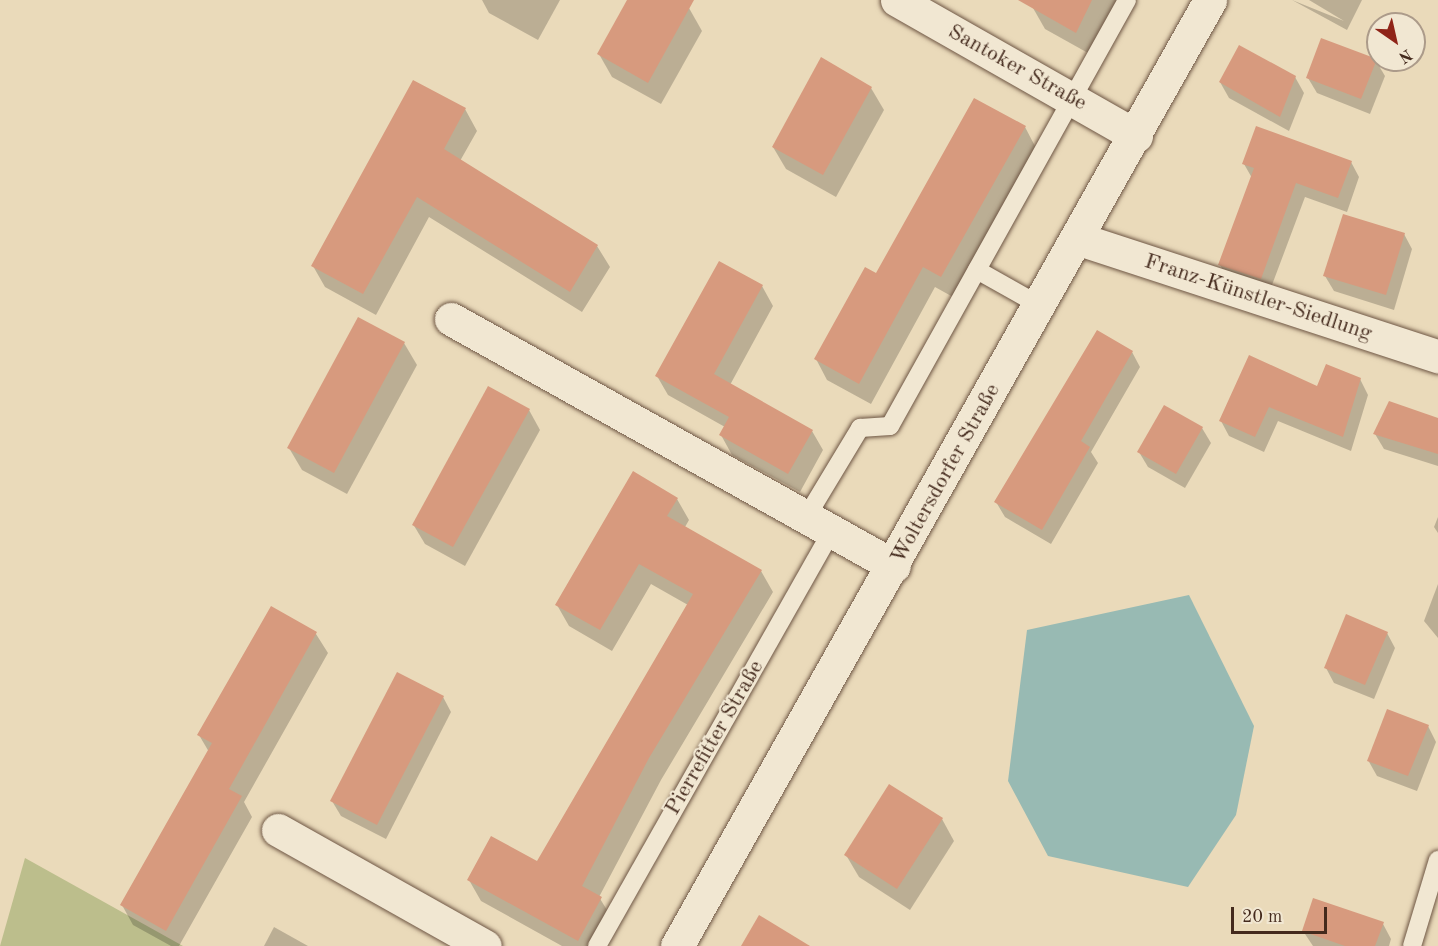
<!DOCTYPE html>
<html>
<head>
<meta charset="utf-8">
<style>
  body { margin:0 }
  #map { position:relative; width:1438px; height:946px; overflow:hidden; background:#eadaba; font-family:"Old Standard TT",serif }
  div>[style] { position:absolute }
  .green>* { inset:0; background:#bcbe8c }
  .water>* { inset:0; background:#98bab3 }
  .shadow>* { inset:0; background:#0003 }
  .building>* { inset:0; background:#d79a7e }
  .roads { filter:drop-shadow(0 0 2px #6e5644) drop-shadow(0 0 2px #6e5644) }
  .lane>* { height:18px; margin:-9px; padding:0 9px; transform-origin:9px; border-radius:9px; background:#f1e7d2 }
  .street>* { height:33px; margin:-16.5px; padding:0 16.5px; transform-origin:16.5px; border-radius:16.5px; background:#f1e7d2 }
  span { translate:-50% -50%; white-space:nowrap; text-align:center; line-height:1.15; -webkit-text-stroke:4.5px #f1e7d2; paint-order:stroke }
  .street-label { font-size:22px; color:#442a1d }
  .north { position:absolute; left:1366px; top:12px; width:60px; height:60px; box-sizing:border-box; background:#f1e7d2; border:2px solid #ac9b8a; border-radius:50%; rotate:146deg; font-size:16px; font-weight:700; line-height:24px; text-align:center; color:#442a1d }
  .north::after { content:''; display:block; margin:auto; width:21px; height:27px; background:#8f2418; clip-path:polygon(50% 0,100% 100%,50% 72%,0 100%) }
  .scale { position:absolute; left:1231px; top:907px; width:96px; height:27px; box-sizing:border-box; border:3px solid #442a1d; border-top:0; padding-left:8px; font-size:18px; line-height:21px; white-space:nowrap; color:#442a1d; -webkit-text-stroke:4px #f1e7d2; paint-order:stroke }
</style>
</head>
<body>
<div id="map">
  <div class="green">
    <div style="clip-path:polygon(25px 858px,183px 946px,0 946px)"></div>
  </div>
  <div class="water">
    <div style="clip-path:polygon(1189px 595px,1254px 726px,1236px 815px,1188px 887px,1048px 856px,1008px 781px,1027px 630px)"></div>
  </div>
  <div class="shadow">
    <div style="clip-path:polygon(482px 0,560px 0,538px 40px,489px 13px)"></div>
    <div style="clip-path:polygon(629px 0,674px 0,689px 8px,702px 31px,661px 104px,612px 77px,599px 54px)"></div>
    <div style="clip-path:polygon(1038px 0,1118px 0,1088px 53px,1045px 29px,1033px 8px)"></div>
    <div style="clip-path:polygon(1292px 0,1344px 21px,1309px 0,1362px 0,1347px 30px)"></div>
    <div style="clip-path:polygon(1376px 61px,1385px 76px,1370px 114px,1317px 93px,1308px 78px)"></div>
    <div style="clip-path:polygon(1295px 77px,1304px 93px,1289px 131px,1229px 98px,1220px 82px)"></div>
    <div style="clip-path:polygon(871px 88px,884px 110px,836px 197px,786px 169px,773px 147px)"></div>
    <div style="clip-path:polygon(465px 109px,477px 131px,460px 161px,597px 246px,610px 267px,582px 312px,429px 217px,376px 315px,325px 287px,313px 266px)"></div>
    <div style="clip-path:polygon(1025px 127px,1036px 148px,953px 297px,935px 287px,871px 404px,827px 380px,816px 359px,876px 275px)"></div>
    <div style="clip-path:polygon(1351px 162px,1359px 177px,1347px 212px,1305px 197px,1269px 293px,1229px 280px,1220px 265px,1252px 178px,1244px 164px)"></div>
    <div style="clip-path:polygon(1404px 234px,1412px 249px,1394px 310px,1334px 291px,1325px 276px)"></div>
    <div style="clip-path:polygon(762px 286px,773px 306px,730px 385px,812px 431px,823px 450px,800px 492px,732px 455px,721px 435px,725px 427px,668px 395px,657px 376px)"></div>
    <div style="clip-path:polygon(404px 343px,417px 365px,347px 494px,302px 470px,289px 448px)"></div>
    <div style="clip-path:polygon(1132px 352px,1140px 367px,1091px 452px,1098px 463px,1051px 544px,1005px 517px,996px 502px)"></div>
    <div style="clip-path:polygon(1360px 379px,1368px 395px,1351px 451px,1278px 421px,1264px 452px,1229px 436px,1221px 421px)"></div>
    <div style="clip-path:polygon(529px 410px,540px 430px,465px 566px,425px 544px,413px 524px)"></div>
    <div style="clip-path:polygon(1438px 422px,1438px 466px,1384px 449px,1375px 434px)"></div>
    <div style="clip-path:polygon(1202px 428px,1211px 443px,1185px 488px,1148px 467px,1139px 452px)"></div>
    <div style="clip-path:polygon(677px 499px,689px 520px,685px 527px,761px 571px,773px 592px,661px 780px,599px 897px,613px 920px,599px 946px,562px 946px,481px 901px,469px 880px,537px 863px,688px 605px,651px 584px,612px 651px,569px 626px,557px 605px)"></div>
    <div style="clip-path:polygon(1438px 517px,1438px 533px,1434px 527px)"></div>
    <div style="clip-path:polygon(1438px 584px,1438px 638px,1424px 621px)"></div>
    <div style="clip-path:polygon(271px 608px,316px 634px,328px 653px,244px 802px,252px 817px,179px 946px,171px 946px,133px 925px,122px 905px,209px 752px,199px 735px)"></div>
    <div style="clip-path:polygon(1387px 633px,1395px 648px,1374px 699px,1334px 683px,1326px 668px)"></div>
    <div style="clip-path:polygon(443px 697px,451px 712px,386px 839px,341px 816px,332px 801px)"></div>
    <div style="clip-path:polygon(1428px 726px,1436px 742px,1417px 791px,1377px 776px,1368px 760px)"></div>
    <div style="clip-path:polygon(942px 819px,954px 841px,910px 910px,859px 877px,846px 855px)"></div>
    <div style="clip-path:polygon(1383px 924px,1391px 939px,1389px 946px,1313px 946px,1303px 931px)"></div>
    <div style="clip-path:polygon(274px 927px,308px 946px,264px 946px)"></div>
  </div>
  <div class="building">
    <div style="clip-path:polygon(627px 0,694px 0,648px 83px,597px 54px)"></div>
    <div style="clip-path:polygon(1018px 0,1092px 0,1076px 33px)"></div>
    <div style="clip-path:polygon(1321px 38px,1377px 59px,1361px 99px,1306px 78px)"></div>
    <div style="clip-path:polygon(1239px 45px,1296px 76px,1280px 117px,1219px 82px)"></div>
    <div style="clip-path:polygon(821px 57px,872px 87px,823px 175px,772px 147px)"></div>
    <div style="clip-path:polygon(413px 80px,466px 108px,444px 149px,598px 245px,570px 292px,417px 197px,363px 294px,311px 266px)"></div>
    <div style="clip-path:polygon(974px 98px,1026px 126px,941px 277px,923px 267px,859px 384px,814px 359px,865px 267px,876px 273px)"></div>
    <div style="clip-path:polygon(1256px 126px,1352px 161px,1338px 198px,1296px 183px,1261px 279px,1218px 265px,1254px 168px,1242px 164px)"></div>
    <div style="clip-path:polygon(1343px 214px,1405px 233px,1386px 295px,1323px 276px)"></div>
    <div style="clip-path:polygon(719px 261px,763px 285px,714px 374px,813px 430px,788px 474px,719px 435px,729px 417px,655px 376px)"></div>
    <div style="clip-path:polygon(358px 317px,405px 342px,334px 473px,287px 448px)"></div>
    <div style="clip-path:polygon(1097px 330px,1133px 351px,1081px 441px,1090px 447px,1042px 530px,994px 502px)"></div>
    <div style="clip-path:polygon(1249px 355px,1317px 386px,1326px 364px,1361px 378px,1343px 437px,1269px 407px,1255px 437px,1219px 421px)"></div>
    <div style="clip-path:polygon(488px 386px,530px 409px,453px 547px,412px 525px)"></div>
    <div style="clip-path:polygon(1389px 401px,1438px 418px,1438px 454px,1373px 434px)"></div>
    <div style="clip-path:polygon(1164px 405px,1203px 427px,1176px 474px,1137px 452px)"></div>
    <div style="clip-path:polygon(633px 471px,678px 498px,667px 516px,762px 570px,649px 758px,582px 886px,602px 897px,578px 941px,467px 880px,491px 836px,537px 861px,693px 594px,639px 564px,600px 630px,555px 605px)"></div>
    <div style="clip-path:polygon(271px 606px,317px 632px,229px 789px,242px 796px,166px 931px,120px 905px,212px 743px,197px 735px)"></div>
    <div style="clip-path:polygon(1346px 614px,1388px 632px,1365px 685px,1324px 668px)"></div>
    <div style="clip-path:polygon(397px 672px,444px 696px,377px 825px,330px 801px)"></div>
    <div style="clip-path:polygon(1387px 709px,1429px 725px,1408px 776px,1367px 761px)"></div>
    <div style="clip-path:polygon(889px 784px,943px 818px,897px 889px,844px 855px)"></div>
    <div style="clip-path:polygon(1313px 898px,1384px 922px,1375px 946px,1345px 946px,1302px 931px)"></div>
    <div style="clip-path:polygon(759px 915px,810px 946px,741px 946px)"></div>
  </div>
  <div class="roads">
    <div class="lane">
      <div style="left:977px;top:270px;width:73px;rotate:29.4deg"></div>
      <div style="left:807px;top:516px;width:103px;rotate:-58.9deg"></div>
      <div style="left:860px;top:428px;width:30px;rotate:-4deg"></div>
      <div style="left:890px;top:426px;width:487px;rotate:-60.9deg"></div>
      <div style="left:597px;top:946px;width:478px;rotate:-60.5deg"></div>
      <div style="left:1412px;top:946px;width:90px;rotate:-73.2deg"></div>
    </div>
    <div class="street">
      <div style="left:897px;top:0;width:275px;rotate:29.6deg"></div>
      <div style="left:1079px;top:239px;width:378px;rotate:18.1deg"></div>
      <div style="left:451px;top:319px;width:507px;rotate:29.14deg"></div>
      <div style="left:278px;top:830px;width:237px;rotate:29.3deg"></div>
      <div style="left:677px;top:946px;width:1086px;rotate:-60.6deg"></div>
    </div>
  </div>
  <div class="street-label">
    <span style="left:1017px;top:68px;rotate:29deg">Santoker Straße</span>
    <span style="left:1258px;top:298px;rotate:18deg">Franz-Künstler-Siedlung</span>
    <span style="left:946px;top:474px;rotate:-61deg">Woltersdorfer Straße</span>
    <span style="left:715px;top:738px;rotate:-60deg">Pierrefitter Straße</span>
  </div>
  <div class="north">N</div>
  <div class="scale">20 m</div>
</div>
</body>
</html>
